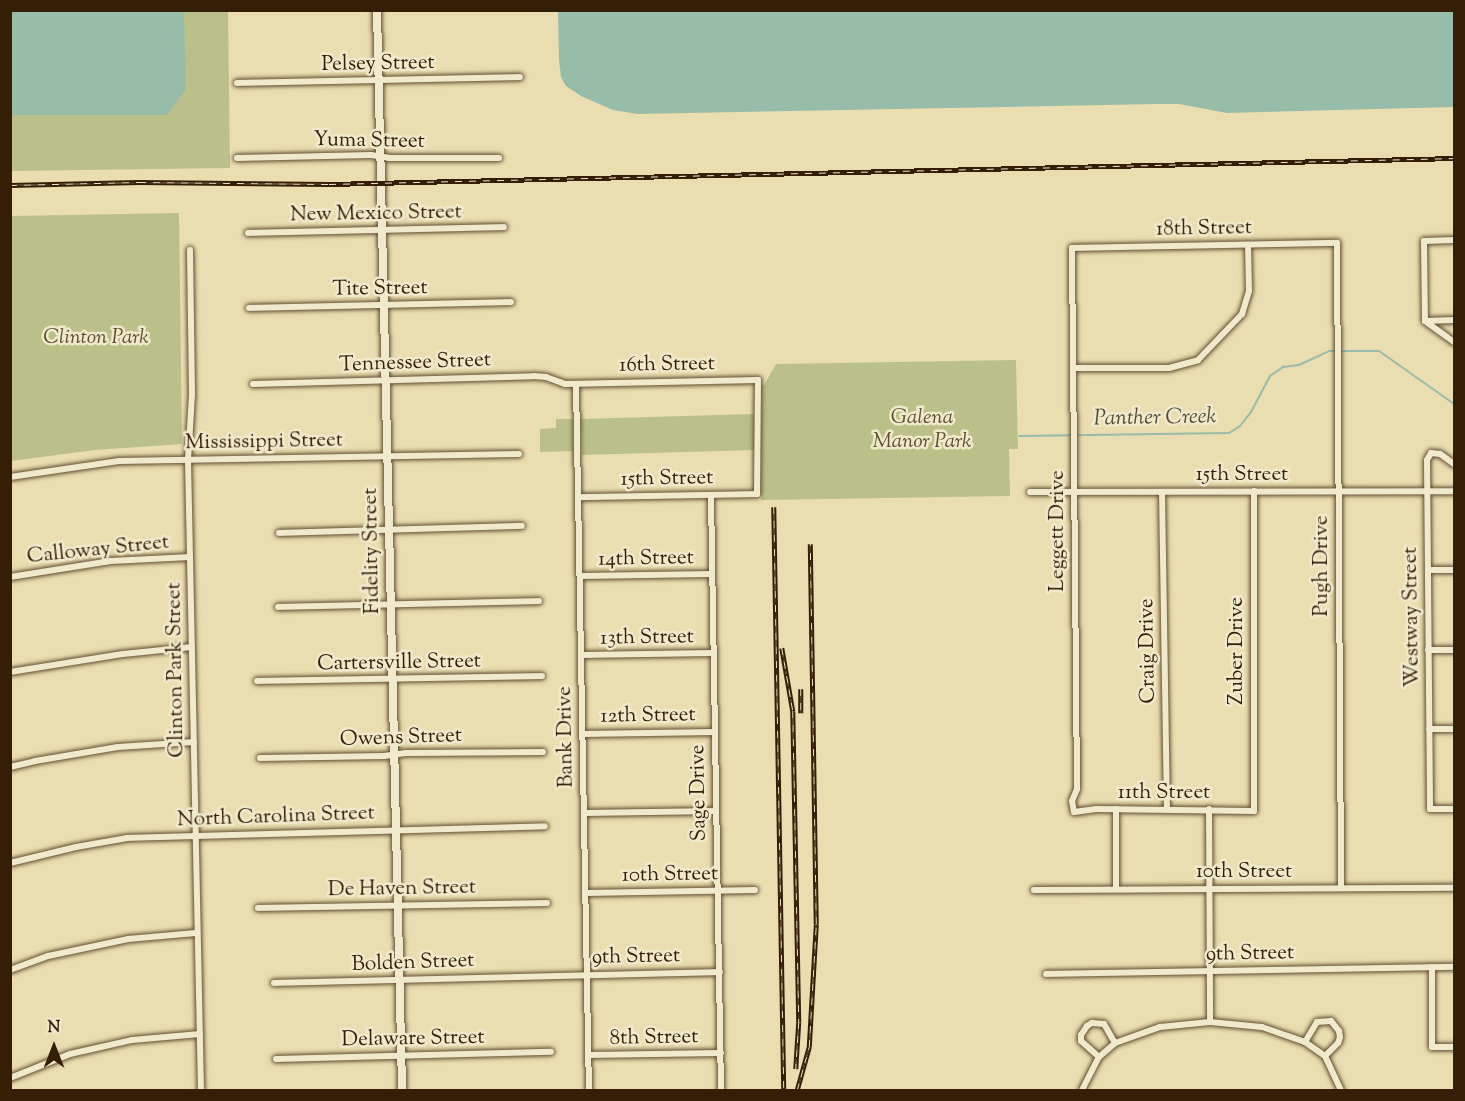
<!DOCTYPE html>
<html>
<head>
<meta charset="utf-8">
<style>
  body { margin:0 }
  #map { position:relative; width:1465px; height:1101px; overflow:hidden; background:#eaddaf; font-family:"Sorts Mill Goudy",serif }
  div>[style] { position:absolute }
  .green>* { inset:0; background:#bac088 }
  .water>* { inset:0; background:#98bcaa }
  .stream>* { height:2px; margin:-1px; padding:0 1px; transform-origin:1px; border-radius:1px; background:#98bcaa }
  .roads { filter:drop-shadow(0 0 2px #624e30) drop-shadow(0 0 2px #624e30) }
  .minor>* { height:6px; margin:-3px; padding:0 3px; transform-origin:3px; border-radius:3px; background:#f1e9cb }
  .secondary>* { height:8px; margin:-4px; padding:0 4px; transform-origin:4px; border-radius:4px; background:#f1e9cb }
  .rail>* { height:4.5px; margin-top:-2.25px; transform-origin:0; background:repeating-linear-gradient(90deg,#f1e9cb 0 7px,#341e05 0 14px); box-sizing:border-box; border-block:2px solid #341e05 }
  span { translate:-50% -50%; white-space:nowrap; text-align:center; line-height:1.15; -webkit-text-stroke:5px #f1e9cb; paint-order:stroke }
  .street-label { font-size:21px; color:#341e05 }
  .park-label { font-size:21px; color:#5c4f2c; font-style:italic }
  .water-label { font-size:22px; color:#524d37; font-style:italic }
  .frame { position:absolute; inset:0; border:12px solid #341e05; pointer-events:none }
  .north { position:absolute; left:24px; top:1017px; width:60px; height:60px; -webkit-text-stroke:4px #f1e9cb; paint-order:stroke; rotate:0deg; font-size:16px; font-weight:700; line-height:24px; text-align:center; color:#341e05 }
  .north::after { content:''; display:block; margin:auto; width:21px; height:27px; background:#341e05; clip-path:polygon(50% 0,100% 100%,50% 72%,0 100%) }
</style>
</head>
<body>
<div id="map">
  <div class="green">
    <div style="clip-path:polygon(10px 11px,228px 11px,230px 168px,11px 171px)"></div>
    <div style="clip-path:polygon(179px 213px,182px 444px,95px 450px,11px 461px,11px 216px)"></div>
    <div style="clip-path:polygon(1016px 360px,1018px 449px,1009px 449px,1010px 496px,761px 500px,760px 386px,764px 385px,776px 364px)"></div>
    <div style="clip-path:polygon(754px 414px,755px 450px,582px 455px,581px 419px)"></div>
    <div style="clip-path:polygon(556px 419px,573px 419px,573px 451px,540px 452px,540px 429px,556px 428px)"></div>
  </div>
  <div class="water">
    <div style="clip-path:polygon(11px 10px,184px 11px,186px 89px,167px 115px,11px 115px)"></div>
    <div style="clip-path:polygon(558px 11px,1454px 11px,1454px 107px,1227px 113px,1179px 104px,1157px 104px,637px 114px,613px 110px,581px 96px,566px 86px,561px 77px,559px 60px)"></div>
  </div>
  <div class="stream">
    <div style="left:1019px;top:436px;width:210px;rotate:-0.8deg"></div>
    <div style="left:1229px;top:433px;width:13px;rotate:-32deg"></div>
    <div style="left:1240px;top:426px;width:18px;rotate:-52deg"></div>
    <div style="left:1251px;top:412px;width:41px;rotate:-62.2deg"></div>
    <div style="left:1270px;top:376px;width:16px;rotate:-35deg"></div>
    <div style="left:1283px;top:367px;width:16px;rotate:-7deg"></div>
    <div style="left:1299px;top:365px;width:33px;rotate:-25deg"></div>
    <div style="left:1329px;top:351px;width:50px"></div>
    <div style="left:1379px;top:351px;width:92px;rotate:35.2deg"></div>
  </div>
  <div class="roads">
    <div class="minor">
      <div style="left:237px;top:83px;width:283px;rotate:-1.2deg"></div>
      <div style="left:237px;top:158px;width:134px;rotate:-1.3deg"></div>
      <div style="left:371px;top:155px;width:18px;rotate:9deg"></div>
      <div style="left:389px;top:158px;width:110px"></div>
      <div style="left:248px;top:233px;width:256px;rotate:-1.3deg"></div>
      <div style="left:1454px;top:240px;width:30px;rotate:178deg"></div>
      <div style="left:1424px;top:241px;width:80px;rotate:89.3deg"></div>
      <div style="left:1425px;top:321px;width:36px;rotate:36deg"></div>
      <div style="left:190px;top:250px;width:145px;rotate:89.2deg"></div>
      <div style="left:192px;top:395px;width:65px;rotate:93.5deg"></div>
      <div style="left:188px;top:460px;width:630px;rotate:88.82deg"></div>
      <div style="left:249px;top:308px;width:262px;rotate:-1.3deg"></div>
      <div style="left:1425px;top:321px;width:29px;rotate:-2deg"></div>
      <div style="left:1073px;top:368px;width:96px"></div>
      <div style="left:1169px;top:368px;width:30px;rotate:-15deg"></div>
      <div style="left:1198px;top:360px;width:64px;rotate:-46.3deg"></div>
      <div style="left:1242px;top:314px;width:24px;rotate:-73deg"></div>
      <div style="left:1249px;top:291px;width:46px;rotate:-91.2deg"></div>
      <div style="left:253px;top:384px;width:281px;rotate:-1.6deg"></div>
      <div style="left:534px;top:376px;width:12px;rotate:5deg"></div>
      <div style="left:546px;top:377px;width:20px;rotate:20deg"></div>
      <div style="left:565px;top:384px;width:193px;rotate:-1.2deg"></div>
      <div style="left:758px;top:380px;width:114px;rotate:90.5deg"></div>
      <div style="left:757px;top:494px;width:178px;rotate:179deg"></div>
      <div style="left:576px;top:384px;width:706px;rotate:88.95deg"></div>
      <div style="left:1454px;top:464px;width:17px;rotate:-144deg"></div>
      <div style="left:1440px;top:454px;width:9px;rotate:-174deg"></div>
      <div style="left:1431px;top:453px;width:8px;rotate:120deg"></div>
      <div style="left:1427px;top:460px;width:349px;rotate:89.5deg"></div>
      <div style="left:1430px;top:809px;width:24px"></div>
      <div style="left:10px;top:477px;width:110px;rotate:-8.4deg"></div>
      <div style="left:119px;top:461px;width:400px;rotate:-1deg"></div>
      <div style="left:1254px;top:491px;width:320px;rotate:90deg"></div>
      <div style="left:1254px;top:811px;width:158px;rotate:-179.3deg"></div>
      <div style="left:1096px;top:809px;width:22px;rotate:172deg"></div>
      <div style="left:1074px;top:812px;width:11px;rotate:-100deg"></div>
      <div style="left:1072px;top:801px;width:13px;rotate:-67deg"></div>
      <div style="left:1077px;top:789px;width:541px;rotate:-90.53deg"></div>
      <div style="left:1072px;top:248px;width:265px;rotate:-1.1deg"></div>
      <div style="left:1337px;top:243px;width:645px;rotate:89.64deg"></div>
      <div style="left:1030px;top:492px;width:424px;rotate:-0.1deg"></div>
      <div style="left:1162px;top:492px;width:317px;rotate:89.1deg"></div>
      <div style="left:711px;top:495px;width:595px;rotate:89.04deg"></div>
      <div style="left:279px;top:533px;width:243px;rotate:-1.7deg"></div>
      <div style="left:1428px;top:570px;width:26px"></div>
      <div style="left:580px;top:576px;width:132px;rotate:-0.9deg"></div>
      <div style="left:10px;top:577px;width:102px;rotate:-9deg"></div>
      <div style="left:111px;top:561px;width:79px;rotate:-2.9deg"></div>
      <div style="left:278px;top:607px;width:261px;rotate:-1.3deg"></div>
      <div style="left:1428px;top:650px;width:26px"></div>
      <div style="left:581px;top:655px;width:132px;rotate:-0.9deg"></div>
      <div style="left:10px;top:672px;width:114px;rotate:-9.1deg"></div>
      <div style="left:123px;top:654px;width:69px;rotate:-5.8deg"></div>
      <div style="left:257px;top:681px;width:285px;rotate:-1deg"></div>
      <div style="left:1429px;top:729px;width:25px"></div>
      <div style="left:582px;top:734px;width:133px;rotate:-0.9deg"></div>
      <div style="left:260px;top:758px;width:124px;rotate:-0.9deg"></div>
      <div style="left:384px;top:756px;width:22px;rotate:-8deg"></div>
      <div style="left:406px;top:753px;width:137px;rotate:-0.4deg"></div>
      <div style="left:10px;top:767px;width:26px;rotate:-13deg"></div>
      <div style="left:35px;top:761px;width:84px;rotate:-9.6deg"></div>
      <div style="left:118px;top:747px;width:76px;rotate:-3.8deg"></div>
      <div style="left:1209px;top:809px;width:213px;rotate:89.7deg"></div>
      <div style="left:584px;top:813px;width:132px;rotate:-0.9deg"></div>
      <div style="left:10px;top:863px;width:68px;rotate:-13.6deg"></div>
      <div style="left:76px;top:847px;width:52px;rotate:-10deg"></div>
      <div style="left:127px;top:838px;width:418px;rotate:-1.6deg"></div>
      <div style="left:1116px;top:889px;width:80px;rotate:-90deg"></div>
      <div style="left:1034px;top:890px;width:420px;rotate:-0.3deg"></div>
      <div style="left:585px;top:893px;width:170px;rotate:-1deg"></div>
      <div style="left:258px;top:908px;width:289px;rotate:-1deg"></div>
      <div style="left:1432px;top:967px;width:80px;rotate:90deg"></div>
      <div style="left:1432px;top:1047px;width:22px"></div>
      <div style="left:10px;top:970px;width:40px;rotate:-20.2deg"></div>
      <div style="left:48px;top:956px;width:82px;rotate:-12deg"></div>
      <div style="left:128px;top:939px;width:68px;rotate:-5deg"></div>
      <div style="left:1046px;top:974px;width:408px;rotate:-1deg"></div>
      <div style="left:274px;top:983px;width:446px;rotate:-1.4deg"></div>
      <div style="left:1305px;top:1042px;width:23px;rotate:-59deg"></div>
      <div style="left:1317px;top:1022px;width:14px;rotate:-4deg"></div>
      <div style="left:1331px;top:1021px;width:13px;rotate:51deg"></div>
      <div style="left:1339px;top:1031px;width:6px;rotate:81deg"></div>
      <div style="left:1340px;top:1037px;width:6px;rotate:108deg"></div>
      <div style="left:1338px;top:1043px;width:18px;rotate:135deg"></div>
      <div style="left:588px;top:1055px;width:133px;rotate:-0.9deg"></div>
      <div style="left:1099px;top:1057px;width:24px;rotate:-138deg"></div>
      <div style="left:1081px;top:1041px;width:6px;rotate:-90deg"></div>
      <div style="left:1081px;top:1035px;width:11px;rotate:-56deg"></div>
      <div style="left:1087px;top:1026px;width:6px;rotate:-31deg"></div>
      <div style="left:1092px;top:1023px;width:12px;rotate:5deg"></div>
      <div style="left:1104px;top:1024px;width:22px;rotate:60deg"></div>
      <div style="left:276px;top:1059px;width:275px;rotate:-1.5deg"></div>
      <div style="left:10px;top:1078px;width:65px;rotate:-21.8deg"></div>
      <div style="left:70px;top:1054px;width:64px;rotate:-12.7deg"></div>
      <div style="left:132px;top:1040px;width:68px;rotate:-5deg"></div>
      <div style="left:1082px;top:1090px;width:37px;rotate:-63deg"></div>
      <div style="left:1099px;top:1057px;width:21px;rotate:-41deg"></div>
      <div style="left:1115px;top:1043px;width:48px;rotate:-19.6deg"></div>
      <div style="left:1160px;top:1027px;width:50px;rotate:-5.7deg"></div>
      <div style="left:1210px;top:1022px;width:52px;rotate:5.5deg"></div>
      <div style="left:1262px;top:1027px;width:46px;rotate:19.2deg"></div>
      <div style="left:1305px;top:1042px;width:24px;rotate:35deg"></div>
      <div style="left:1325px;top:1056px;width:38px;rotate:65deg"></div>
    </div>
    <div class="secondary">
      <div style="left:377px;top:10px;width:1080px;rotate:88.67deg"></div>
    </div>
  </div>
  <div class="rail">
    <div style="left:10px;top:185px;width:129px;rotate:-1.3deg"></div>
    <div style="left:139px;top:182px;width:190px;rotate:0.6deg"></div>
    <div style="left:329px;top:184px;width:1125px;rotate:-1.32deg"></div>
    <div style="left:774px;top:507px;width:583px;rotate:89.02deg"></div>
    <div style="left:782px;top:648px;width:64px;rotate:80.1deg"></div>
    <div style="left:793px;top:711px;width:311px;rotate:88.9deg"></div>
    <div style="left:799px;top:1022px;width:47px;rotate:93.7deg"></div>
    <div style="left:801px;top:689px;width:24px;rotate:90deg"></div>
    <div style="left:797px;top:1090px;width:45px;rotate:-74.4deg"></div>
    <div style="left:809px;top:1047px;width:123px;rotate:-86.7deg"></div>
    <div style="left:816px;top:924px;width:380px;rotate:-90.9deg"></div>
  </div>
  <div class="street-label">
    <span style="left:378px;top:64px;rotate:-1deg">Pelsey Street</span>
    <span style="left:369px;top:141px;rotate:1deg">Yuma Street</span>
    <span style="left:376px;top:214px;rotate:-1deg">New Mexico Street</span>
    <span style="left:1204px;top:229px;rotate:-1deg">18th Street</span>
    <span style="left:380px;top:289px;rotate:-1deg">Tite Street</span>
    <span style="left:415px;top:363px;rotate:-2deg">Tennessee Street</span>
    <span style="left:667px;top:365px;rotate:-1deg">16th Street</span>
    <span style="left:264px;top:442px;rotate:-1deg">Mississippi Street</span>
    <span style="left:1242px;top:475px">15th Street</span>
    <span style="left:667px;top:479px;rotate:-1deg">15th Street</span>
    <span style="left:1058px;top:531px;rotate:-90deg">Leggett Drive</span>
    <span style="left:98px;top:550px;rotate:-6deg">Calloway Street</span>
    <span style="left:372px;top:551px;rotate:-91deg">Fidelity Street</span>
    <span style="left:646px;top:559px;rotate:-1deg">14th Street</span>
    <span style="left:1322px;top:566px;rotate:-90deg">Pugh Drive</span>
    <span style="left:1412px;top:617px;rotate:-91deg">Westway Street</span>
    <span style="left:647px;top:638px;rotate:-1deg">13th Street</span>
    <span style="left:1148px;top:651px;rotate:-91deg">Craig Drive</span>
    <span style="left:1237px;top:651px;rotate:-90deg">Zuber Drive</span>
    <span style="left:399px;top:663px;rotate:-1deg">Cartersville Street</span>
    <span style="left:176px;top:670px;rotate:-91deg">Clinton Park Street</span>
    <span style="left:648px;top:716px;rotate:-1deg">12th Street</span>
    <span style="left:566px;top:737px;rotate:-91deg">Bank Drive</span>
    <span style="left:401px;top:738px;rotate:-2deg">Owens Street</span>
    <span style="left:699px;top:793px;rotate:-91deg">Sage Drive</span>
    <span style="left:1164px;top:793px">11th Street</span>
    <span style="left:276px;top:817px;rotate:-2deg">North Carolina Street</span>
    <span style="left:1244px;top:872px">10th Street</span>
    <span style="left:670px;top:875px;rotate:-1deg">10th Street</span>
    <span style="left:402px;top:889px;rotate:-1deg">De Haven Street</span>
    <span style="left:1250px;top:954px;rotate:-1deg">9th Street</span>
    <span style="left:636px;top:957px;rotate:-1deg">9th Street</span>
    <span style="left:413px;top:963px;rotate:-2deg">Bolden Street</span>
    <span style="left:654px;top:1038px;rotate:-1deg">8th Street</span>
    <span style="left:413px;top:1039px;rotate:-1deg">Delaware Street</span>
  </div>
  <div class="park-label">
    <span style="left:96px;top:338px">Clinton Park</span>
    <span style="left:922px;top:430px">Galena<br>Manor Park</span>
  </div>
  <div class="water-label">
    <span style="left:1155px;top:419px;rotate:-1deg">Panther Creek</span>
  </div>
  <div class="frame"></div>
  <div class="north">N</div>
</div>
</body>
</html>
